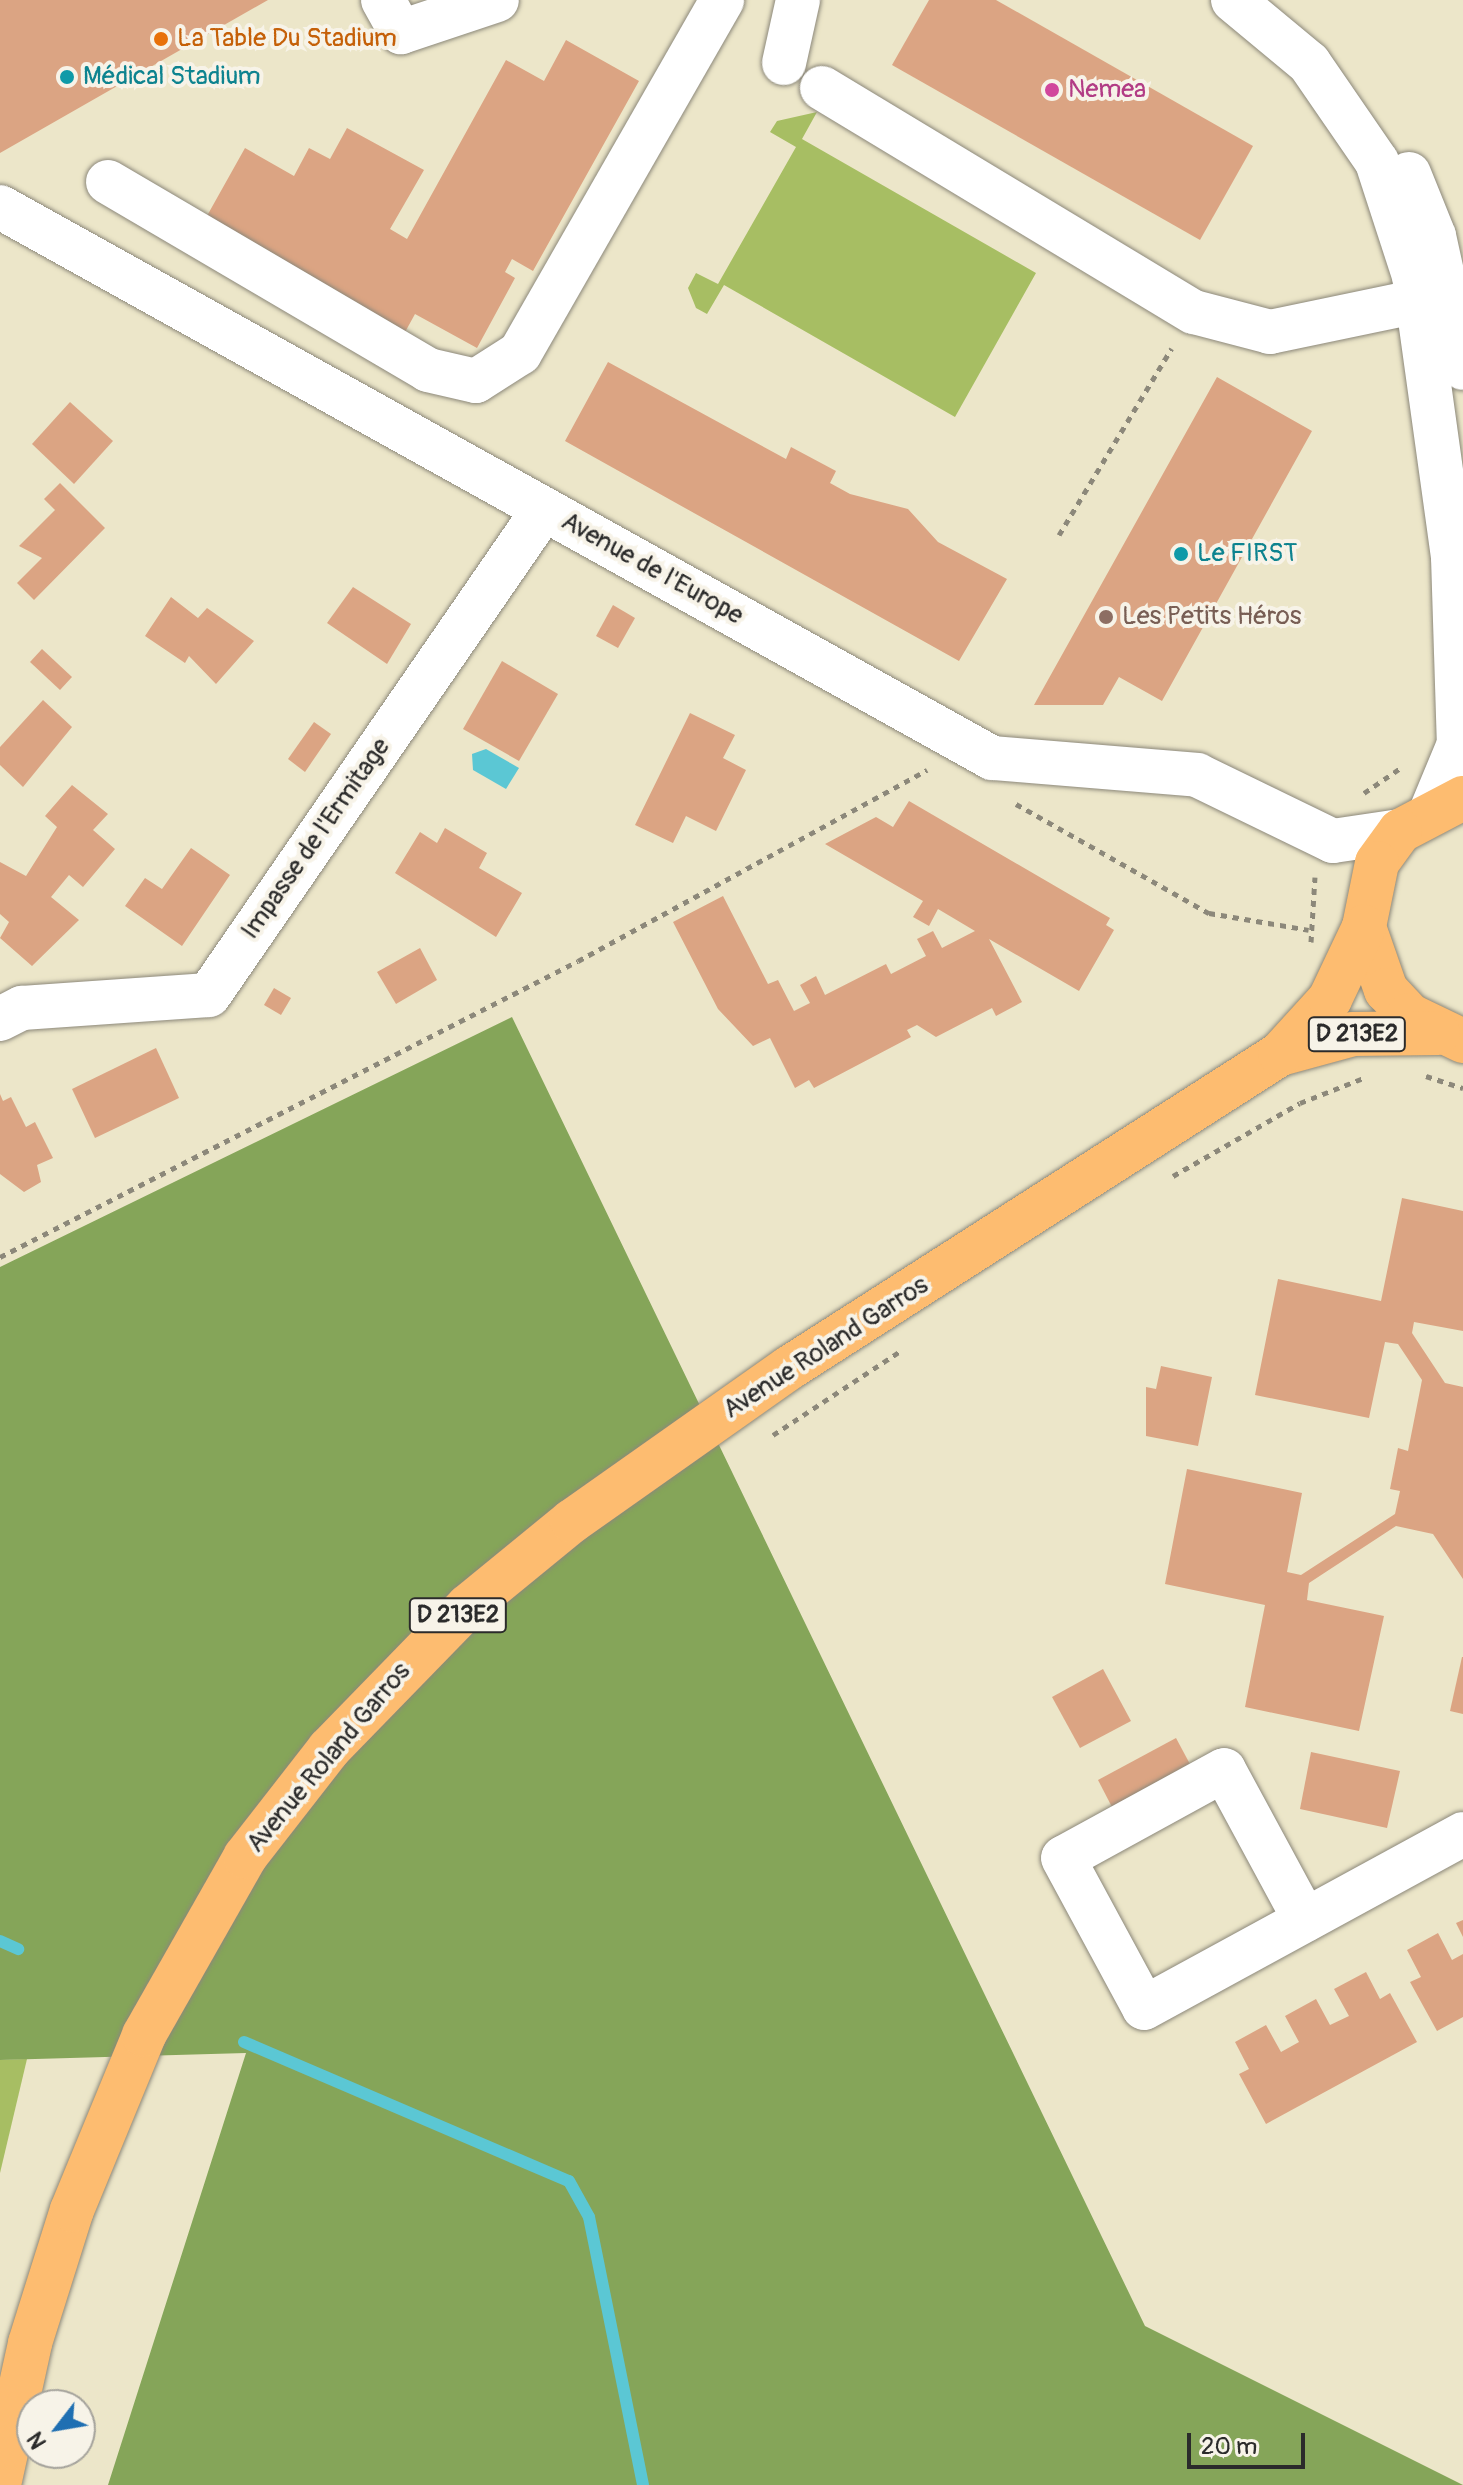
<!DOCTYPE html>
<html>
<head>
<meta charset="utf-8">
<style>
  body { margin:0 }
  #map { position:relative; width:1463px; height:2485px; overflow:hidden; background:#ece6c9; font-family:Pangolin,sans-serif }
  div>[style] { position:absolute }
  .green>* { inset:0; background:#a7be63 }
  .forest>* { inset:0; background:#85a559 }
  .water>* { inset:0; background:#5bc7d4 }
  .stream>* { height:12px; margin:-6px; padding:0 6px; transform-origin:6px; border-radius:6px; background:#5bc7d4 }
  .building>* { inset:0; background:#dba483 }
  .path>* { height:5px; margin-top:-2.5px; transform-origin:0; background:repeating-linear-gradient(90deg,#8c887a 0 6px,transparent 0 12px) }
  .roads { filter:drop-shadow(0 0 2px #8c887a) drop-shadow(0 0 2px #8c887a) }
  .minor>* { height:44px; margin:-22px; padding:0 22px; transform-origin:22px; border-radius:22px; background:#fff }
  .major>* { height:44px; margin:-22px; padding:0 22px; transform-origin:22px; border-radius:22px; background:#fdbc70 }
  .dots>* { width:22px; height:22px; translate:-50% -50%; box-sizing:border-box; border:4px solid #f7f3e8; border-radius:50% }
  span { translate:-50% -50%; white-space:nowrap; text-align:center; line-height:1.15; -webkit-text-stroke:8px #f7f3e8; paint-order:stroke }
  .shield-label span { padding:2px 6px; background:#f7f3e8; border:2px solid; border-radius:6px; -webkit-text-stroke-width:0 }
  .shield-label { font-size:24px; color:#2b2b2b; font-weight:700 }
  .food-label { font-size:26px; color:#c56008 }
  .left { translate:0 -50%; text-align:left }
  .culture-label { font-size:26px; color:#0d838f }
  .hotel-label { font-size:26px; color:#b23c85 }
  .street-label { font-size:26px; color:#2b2b2b }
  .education-label { font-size:26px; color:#785e54 }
  .north { position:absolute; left:16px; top:2389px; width:80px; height:80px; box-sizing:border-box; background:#f7f3e8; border:2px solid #a5a39c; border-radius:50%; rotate:239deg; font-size:22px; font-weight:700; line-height:32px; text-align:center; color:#2b2b2b }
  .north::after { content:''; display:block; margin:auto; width:28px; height:36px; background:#1f6fb2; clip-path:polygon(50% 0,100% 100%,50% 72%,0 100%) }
  .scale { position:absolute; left:1187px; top:2433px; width:118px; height:36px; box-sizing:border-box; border:4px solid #2b2b2b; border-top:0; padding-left:10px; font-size:24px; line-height:28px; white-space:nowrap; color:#2b2b2b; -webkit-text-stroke:6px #f7f3e8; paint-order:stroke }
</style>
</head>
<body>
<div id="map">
  <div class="green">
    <div style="clip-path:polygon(817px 112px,802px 139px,1036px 273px,955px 417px,724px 285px,707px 314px,696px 308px,688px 288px,696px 273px,718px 284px,796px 147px,770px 132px,777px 121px)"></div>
    <div style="clip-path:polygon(27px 2059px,0 2173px,0 2060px)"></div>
  </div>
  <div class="forest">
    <div style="clip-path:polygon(512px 1017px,1145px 2326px,1463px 2485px,108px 2485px,246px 2053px,0 2060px,0 1267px)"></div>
  </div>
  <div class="water">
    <div style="clip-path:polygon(486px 749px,519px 768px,506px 789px,473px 770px,472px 754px)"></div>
  </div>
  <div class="stream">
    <div style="left:0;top:1941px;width:20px;rotate:24deg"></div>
    <div style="left:244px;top:2042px;width:353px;rotate:23.2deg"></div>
    <div style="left:569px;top:2181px;width:41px;rotate:60.9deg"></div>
    <div style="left:589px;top:2217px;width:273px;rotate:78.6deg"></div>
  </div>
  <div class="building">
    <div style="clip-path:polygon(0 0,268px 0,0 153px)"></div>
    <div style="clip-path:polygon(929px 0,996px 0,1253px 146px,1200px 240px,892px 65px)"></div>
    <div style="clip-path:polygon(566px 40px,639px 81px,533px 271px,512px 259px,505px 272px,515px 278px,477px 348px,415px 314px,404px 334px,203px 223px,245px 148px,294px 176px,309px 148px,330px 159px,347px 128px,424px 170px,390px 229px,407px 239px,506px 60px,544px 81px)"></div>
    <div style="clip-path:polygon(608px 362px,786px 459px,791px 447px,836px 471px,830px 483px,850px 494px,908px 509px,938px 542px,1007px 579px,959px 661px,565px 441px)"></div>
    <div style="clip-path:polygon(1217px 377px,1312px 431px,1162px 701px,1119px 677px,1103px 705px,1034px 705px)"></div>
    <div style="clip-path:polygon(70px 402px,113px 441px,74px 484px,32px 444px)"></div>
    <div style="clip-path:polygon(60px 483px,105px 528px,34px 600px,17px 583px,42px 558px,19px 546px,55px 510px,44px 499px)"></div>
    <div style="clip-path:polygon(353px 587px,411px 624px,387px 664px,327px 623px)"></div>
    <div style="clip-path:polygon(171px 597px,198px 618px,207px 608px,254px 641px,216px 684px,189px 656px,185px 663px,145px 636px)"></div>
    <div style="clip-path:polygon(613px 605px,635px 618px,618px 648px,596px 636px)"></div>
    <div style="clip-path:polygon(42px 649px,72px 677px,60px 690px,30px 662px)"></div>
    <div style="clip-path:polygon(502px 661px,558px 694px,519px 761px,463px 729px)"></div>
    <div style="clip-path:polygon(43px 700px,72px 727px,23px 787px,0 765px,0 747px)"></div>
    <div style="clip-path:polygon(690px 713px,735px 735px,723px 758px,746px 770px,716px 831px,686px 816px,673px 843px,635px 825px)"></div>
    <div style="clip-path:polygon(314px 722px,331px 734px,305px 772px,288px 759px)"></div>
    <div style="clip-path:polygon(72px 785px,108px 814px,93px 830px,115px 849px,83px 887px,69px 875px,51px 897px,79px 920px,32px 966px,0 938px,9px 922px,0 914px,0 862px,26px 876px,57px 827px,45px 816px)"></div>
    <div style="clip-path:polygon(909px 801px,1110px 918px,1106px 925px,1114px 930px,1079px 991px,989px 939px,1022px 1002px,996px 1016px,992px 1008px,936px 1037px,917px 1025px,907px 1030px,911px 1037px,814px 1088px,809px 1080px,795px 1088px,770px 1038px,753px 1046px,718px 1009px,673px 922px,723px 896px,768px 984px,778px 980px,794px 1011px,810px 1003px,800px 985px,816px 976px,825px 995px,886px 964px,891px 974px,926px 956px,917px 939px,933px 931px,942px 948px,975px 931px,938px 909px,929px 926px,913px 917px,923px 901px,825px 844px,876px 817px,893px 827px)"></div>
    <div style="clip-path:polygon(445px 828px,487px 853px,479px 868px,522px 893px,496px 937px,395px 873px,420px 832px,437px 843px)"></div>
    <div style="clip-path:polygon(191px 848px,230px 875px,182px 946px,125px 906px,145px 878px,162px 889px)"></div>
    <div style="clip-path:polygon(420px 948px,437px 980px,396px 1004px,377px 972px)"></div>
    <div style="clip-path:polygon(274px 988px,291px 998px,281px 1015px,264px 1005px)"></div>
    <div style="clip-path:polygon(156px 1048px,179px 1098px,95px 1138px,72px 1089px)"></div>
    <div style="clip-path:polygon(0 1094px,3px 1101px,11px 1097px,26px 1127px,35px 1122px,53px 1158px,37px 1165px,41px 1182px,24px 1192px,0 1174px)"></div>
    <div style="clip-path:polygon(1402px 1198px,1463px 1211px,1463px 1331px,1414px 1322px,1412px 1333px,1445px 1383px,1463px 1387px,1463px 1579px,1433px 1534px,1396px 1526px,1309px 1583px,1307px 1600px,1384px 1616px,1359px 1731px,1245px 1707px,1265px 1605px,1165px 1584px,1187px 1469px,1302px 1493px,1287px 1572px,1301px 1575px,1395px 1514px,1400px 1491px,1390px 1489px,1398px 1448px,1408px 1451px,1422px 1380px,1398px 1344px,1385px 1342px,1369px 1418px,1255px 1395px,1278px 1279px,1381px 1301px)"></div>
    <div style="clip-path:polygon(1161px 1366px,1212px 1377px,1198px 1446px,1146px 1436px,1146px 1387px,1156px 1389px)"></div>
    <div style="clip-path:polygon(1462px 1657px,1463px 1657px,1463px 1714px,1450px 1711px)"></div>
    <div style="clip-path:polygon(1103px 1669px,1131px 1721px,1080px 1748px,1052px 1697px)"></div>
    <div style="clip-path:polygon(1176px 1738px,1191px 1766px,1113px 1809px,1098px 1780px)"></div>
    <div style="clip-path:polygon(1311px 1752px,1400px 1771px,1387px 1828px,1300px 1809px)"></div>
    <div style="clip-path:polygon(1463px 1920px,1463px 1937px,1456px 1923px)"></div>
    <div style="clip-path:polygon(1438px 1933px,1452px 1960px,1463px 1954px,1463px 2017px,1437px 2031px,1410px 1982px,1421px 1977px,1407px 1950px)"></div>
    <div style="clip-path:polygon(1366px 1972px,1380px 1999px,1390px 1993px,1417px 2042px,1266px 2124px,1239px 2074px,1249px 2069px,1235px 2042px,1266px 2025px,1281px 2052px,1299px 2042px,1285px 2016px,1316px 1999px,1330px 2025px,1349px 2016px,1334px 1989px)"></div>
  </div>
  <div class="path">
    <div style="left:1059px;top:535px;width:218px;rotate:-58.9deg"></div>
    <div style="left:1364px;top:793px;width:46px;rotate:-34.4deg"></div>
    <div style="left:1016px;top:804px;width:222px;rotate:29.5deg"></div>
    <div style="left:1209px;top:913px;width:101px;rotate:9.6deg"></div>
    <div style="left:1311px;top:942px;width:65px;rotate:-86.5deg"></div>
    <div style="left:1426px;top:1076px;width:39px;rotate:18deg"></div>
    <div style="left:1173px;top:1176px;width:146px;rotate:-29.9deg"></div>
    <div style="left:1300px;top:1103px;width:71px;rotate:-21.5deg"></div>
    <div style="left:0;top:1257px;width:649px;rotate:-27.12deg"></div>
    <div style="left:578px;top:961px;width:398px;rotate:-28.7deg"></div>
    <div style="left:773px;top:1435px;width:154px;rotate:-33.4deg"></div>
  </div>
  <div class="roads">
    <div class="minor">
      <div style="left:383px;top:0;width:37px;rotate:61deg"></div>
      <div style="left:401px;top:32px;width:101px;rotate:-18.4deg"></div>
      <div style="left:1233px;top:0;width:99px;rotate:39.7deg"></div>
      <div style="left:1309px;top:63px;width:120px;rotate:55.5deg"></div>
      <div style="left:1377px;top:162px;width:120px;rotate:72deg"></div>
      <div style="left:1414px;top:276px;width:284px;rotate:82.1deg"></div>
      <div style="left:1453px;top:557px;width:187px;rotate:88.2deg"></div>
      <div style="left:1459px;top:744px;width:70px;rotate:112.6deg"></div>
      <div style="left:784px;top:63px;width:65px;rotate:-77.5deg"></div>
      <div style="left:822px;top:88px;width:434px;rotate:31.1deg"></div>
      <div style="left:1194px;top:312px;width:79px;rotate:14.7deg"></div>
      <div style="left:1270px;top:332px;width:152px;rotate:-11.8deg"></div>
      <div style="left:1409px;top:174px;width:67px;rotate:68deg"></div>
      <div style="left:1434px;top:236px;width:135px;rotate:77.6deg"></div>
      <div style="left:108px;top:182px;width:371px;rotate:30.4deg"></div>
      <div style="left:428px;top:370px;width:49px;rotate:12.9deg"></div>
      <div style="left:476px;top:381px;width:52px;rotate:-32.5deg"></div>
      <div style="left:520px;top:353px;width:407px;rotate:-60.2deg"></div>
      <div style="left:0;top:207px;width:1135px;rotate:29.05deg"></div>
      <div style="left:992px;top:758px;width:206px;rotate:4.7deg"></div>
      <div style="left:1197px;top:775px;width:151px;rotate:25.9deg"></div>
      <div style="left:1333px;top:841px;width:68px;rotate:-8.5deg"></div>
      <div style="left:0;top:1019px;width:25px;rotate:-27deg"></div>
      <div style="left:22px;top:1008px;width:187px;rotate:-4deg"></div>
      <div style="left:209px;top:995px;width:590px;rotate:-55.42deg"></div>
      <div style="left:1305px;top:1920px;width:170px;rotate:-118.4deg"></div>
      <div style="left:1224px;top:1770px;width:183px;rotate:151.3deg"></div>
      <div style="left:1063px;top:1858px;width:170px;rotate:61.6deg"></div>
      <div style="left:1144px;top:2008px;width:363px;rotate:-28.6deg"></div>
    </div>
    <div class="major">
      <div style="left:1463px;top:798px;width:71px;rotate:152.4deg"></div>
      <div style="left:1400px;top:831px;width:39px;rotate:126deg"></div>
      <div style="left:1377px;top:863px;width:65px;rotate:101.5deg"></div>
      <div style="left:1364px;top:927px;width:67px;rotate:70.8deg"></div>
      <div style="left:1386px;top:990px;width:34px;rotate:47deg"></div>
      <div style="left:1409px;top:1015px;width:60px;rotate:25.7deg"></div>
      <div style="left:1280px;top:1054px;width:76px;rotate:-15.3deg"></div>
      <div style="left:1353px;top:1034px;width:85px;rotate:-0.7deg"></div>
      <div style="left:0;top:2480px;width:140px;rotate:-77.6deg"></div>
      <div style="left:30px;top:2343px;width:139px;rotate:-72.5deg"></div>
      <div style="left:72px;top:2210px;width:189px;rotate:-67.6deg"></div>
      <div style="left:144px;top:2035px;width:205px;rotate:-60.4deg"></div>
      <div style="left:245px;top:1857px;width:137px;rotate:-52.1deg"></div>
      <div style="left:329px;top:1749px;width:199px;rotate:-45.8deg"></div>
      <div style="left:468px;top:1606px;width:134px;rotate:-39.3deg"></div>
      <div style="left:572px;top:1521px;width:266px;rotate:-35.2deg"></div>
      <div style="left:789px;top:1368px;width:583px;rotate:-32.6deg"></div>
      <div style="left:1280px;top:1054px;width:74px;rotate:-47.7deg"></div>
      <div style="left:1330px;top:999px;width:80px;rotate:-64.7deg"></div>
    </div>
  </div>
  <div class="dots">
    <div style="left:161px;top:39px;background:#e8710a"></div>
    <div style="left:67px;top:77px;background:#0f9aa8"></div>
    <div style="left:1052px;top:90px;background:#d1479c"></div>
    <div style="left:1181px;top:554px;background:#0f9aa8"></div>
    <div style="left:1106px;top:617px;background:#8d6e63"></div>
  </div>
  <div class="shield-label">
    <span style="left:1357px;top:1034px">D 213E2</span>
    <span style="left:458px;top:1615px">D 213E2</span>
  </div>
  <div class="food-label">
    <span class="left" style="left:177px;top:39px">La Table Du Stadium</span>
  </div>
  <div class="culture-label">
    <span class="left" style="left:83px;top:77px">Médical Stadium</span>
    <span class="left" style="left:1197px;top:554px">Le FIRST</span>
  </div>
  <div class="hotel-label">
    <span class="left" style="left:1068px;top:90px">Nemea</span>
  </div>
  <div class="street-label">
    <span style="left:652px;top:569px;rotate:29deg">Avenue de l'Europe</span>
    <span style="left:316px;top:839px;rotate:-55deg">Impasse de l'Ermitage</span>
    <span style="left:826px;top:1348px;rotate:-33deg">Avenue Roland Garros</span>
    <span style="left:329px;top:1758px;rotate:-50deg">Avenue Roland Garros</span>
  </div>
  <div class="education-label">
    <span class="left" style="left:1122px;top:617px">Les Petits Héros</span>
  </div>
  <div class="north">N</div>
  <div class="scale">20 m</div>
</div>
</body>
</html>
